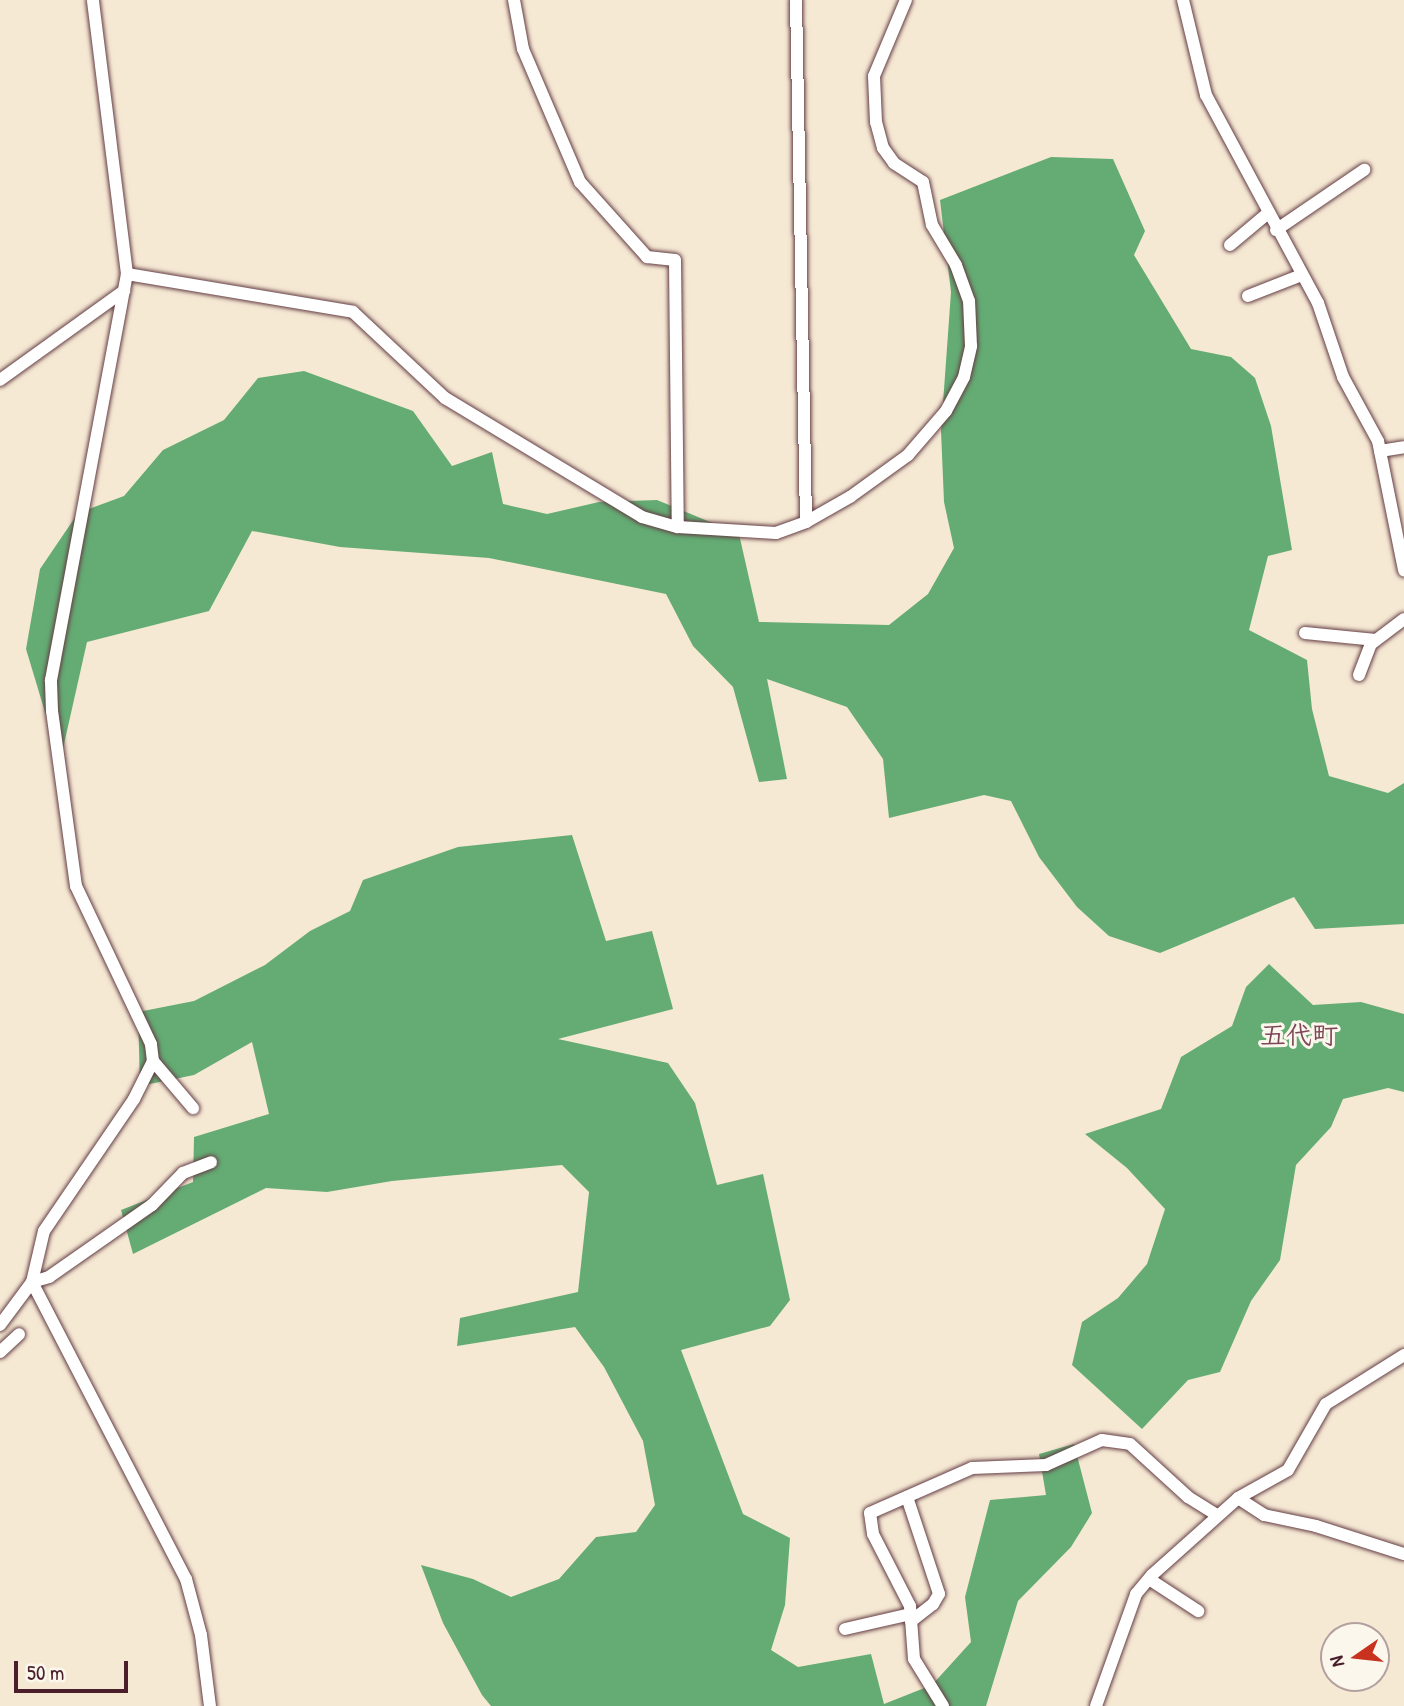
<!DOCTYPE html>
<html>
<head>
<meta charset="utf-8">
<style>
  body { margin:0 }
  #map { position:relative; width:1404px; height:1706px; overflow:hidden; background:#f6e9d4; font-family:"Patrick Hand","Klee One",sans-serif }
  div>[style] { position:absolute }
  .forest>* { inset:0; background:#64ac74 }
  .roads { filter:drop-shadow(0 0 2px #643d44) drop-shadow(0 0 2px #643d44) }
  .minor>* { height:12px; margin:-6px; padding:0 6px; transform-origin:6px; border-radius:6px; background:#fff }
  span { translate:-50% -50%; white-space:nowrap; text-align:center; line-height:1.15; -webkit-text-stroke:6px #fbf7ec; paint-order:stroke }
  .quarter-label { font-size:26px; color:#7c4758; font-weight:700 }
  .north { position:absolute; left:1320px; top:1622px; width:70px; height:70px; box-sizing:border-box; background:#fbf7ec; border:2px solid #b4a19f; border-radius:50%; rotate:256deg; font-size:19px; font-weight:700; line-height:28px; text-align:center; color:#4a1f2b }
  .north::after { content:''; display:block; margin:auto; width:24px; height:32px; background:#c8321e; clip-path:polygon(50% 0,100% 100%,50% 72%,0 100%) }
  .scale { position:absolute; left:14px; top:1661px; width:114px; height:32px; box-sizing:border-box; border:4px solid #4a1f2b; border-top:0; padding-left:9px; font-size:21px; line-height:24px; white-space:nowrap; color:#4a1f2b; -webkit-text-stroke:5px #fbf7ec; paint-order:stroke }
</style>
</head>
<body>
<div id="map">
  <div class="forest">
    <div style="clip-path:polygon(1051px 157px,1113px 159px,1145px 231px,1134px 255px,1191px 349px,1231px 357px,1255px 378px,1271px 426px,1292px 550px,1268px 556px,1249px 630px,1307px 660px,1312px 709px,1329px 776px,1388px 793px,1404px 783px,1404px 924px,1315px 929px,1294px 897px,1160px 953px,1109px 936px,1077px 907px,1039px 857px,1011px 801px,984px 795px,889px 818px,883px 759px,847px 707px,767px 679px,787px 779px,759px 782px,733px 687px,693px 646px,666px 594px,489px 558px,340px 547px,252px 531px,209px 611px,87px 642px,60px 762px,26px 649px,40px 569px,78px 513px,124px 496px,163px 450px,224px 420px,258px 378px,304px 371px,413px 411px,452px 466px,492px 452px,503px 504px,547px 514px,599px 502px,657px 500px,739px 534px,759px 622px,889px 625px,928px 594px,954px 548px,944px 502px,941px 431px,951px 292px,940px 200px)"></div>
    <div style="clip-path:polygon(572px 835px,606px 941px,652px 931px,673px 1009px,558px 1039px,668px 1063px,695px 1103px,717px 1185px,763px 1174px,790px 1300px,770px 1326px,681px 1350px,743px 1514px,790px 1538px,785px 1605px,771px 1650px,798px 1667px,871px 1654px,884px 1704px,932px 1685px,971px 1642px,965px 1597px,990px 1500px,1046px 1495px,1039px 1454px,1074px 1444px,1092px 1513px,1071px 1547px,1018px 1601px,986px 1706px,491px 1706px,482px 1695px,443px 1623px,421px 1565px,473px 1579px,511px 1597px,559px 1579px,596px 1537px,636px 1532px,655px 1505px,643px 1441px,604px 1367px,575px 1327px,457px 1346px,460px 1318px,578px 1292px,589px 1192px,562px 1165px,392px 1181px,327px 1192px,266px 1188px,133px 1254px,121px 1210px,193px 1182px,194px 1137px,269px 1114px,252px 1042px,194px 1075px,140px 1086px,138px 1012px,194px 1001px,265px 965px,310px 931px,350px 911px,363px 880px,458px 847px)"></div>
    <div style="clip-path:polygon(1269px 964px,1313px 1005px,1361px 1002px,1404px 1014px,1404px 1092px,1388px 1088px,1343px 1099px,1331px 1127px,1296px 1165px,1280px 1260px,1251px 1301px,1220px 1372px,1188px 1380px,1142px 1429px,1072px 1365px,1082px 1322px,1118px 1298px,1147px 1264px,1165px 1209px,1127px 1168px,1085px 1134px,1161px 1109px,1181px 1057px,1232px 1026px,1246px 987px)"></div>
  </div>
  <div class="roads">
    <div class="minor">
      <div style="left:514px;top:0;width:50px;rotate:79.6deg"></div>
      <div style="left:523px;top:49px;width:145px;rotate:66.8deg"></div>
      <div style="left:580px;top:182px;width:101px;rotate:48.2deg"></div>
      <div style="left:647px;top:257px;width:28px;rotate:6deg"></div>
      <div style="left:675px;top:260px;width:267px;rotate:89.4deg"></div>
      <div style="left:796px;top:0;width:522px;rotate:88.9deg"></div>
      <div style="left:1183px;top:0;width:98px;rotate:76.4deg"></div>
      <div style="left:1206px;top:95px;width:236px;rotate:61.7deg"></div>
      <div style="left:1318px;top:303px;width:78px;rotate:71.3deg"></div>
      <div style="left:1343px;top:377px;width:73px;rotate:61.3deg"></div>
      <div style="left:1378px;top:441px;width:132px;rotate:78.6deg"></div>
      <div style="left:1276px;top:230px;width:107px;rotate:-34.3deg"></div>
      <div style="left:1230px;top:245px;width:48px;rotate:-40deg"></div>
      <div style="left:127px;top:274px;width:229px;rotate:9.5deg"></div>
      <div style="left:353px;top:312px;width:126px;rotate:43.1deg"></div>
      <div style="left:445px;top:398px;width:230px;rotate:31.1deg"></div>
      <div style="left:642px;top:517px;width:37px;rotate:16deg"></div>
      <div style="left:678px;top:527px;width:98px;rotate:3.5deg"></div>
      <div style="left:776px;top:533px;width:32px;rotate:-20deg"></div>
      <div style="left:806px;top:522px;width:51px;rotate:-29.6deg"></div>
      <div style="left:850px;top:497px;width:72px;rotate:-35.9deg"></div>
      <div style="left:908px;top:455px;width:58px;rotate:-49.2deg"></div>
      <div style="left:946px;top:411px;width:38px;rotate:-62deg"></div>
      <div style="left:964px;top:377px;width:32px;rotate:-77deg"></div>
      <div style="left:971px;top:346px;width:45px;rotate:-92.5deg"></div>
      <div style="left:969px;top:301px;width:38px;rotate:-110deg"></div>
      <div style="left:956px;top:265px;width:47px;rotate:-121deg"></div>
      <div style="left:932px;top:225px;width:44px;rotate:-101.8deg"></div>
      <div style="left:923px;top:182px;width:35px;rotate:-147deg"></div>
      <div style="left:894px;top:163px;width:19px;rotate:-126deg"></div>
      <div style="left:883px;top:148px;width:27px;rotate:-105deg"></div>
      <div style="left:876px;top:122px;width:46px;rotate:-92.5deg"></div>
      <div style="left:874px;top:76px;width:82px;rotate:-67.2deg"></div>
      <div style="left:1248px;top:296px;width:58px;rotate:-21.3deg"></div>
      <div style="left:0;top:380px;width:153px;rotate:-35.7deg"></div>
      <div style="left:1380px;top:451px;width:24px;rotate:-9deg"></div>
      <div style="left:1305px;top:633px;width:71px;rotate:5.6deg"></div>
      <div style="left:1359px;top:675px;width:33px;rotate:-69deg"></div>
      <div style="left:1371px;top:644px;width:41px;rotate:-37.1deg"></div>
      <div style="left:153px;top:1061px;width:62px;rotate:49.6deg"></div>
      <div style="left:32px;top:1282px;width:335px;rotate:62.6deg"></div>
      <div style="left:186px;top:1579px;width:58px;rotate:75deg"></div>
      <div style="left:201px;top:1635px;width:72px;rotate:82.8deg"></div>
      <div style="left:32px;top:1282px;width:18px;rotate:-16deg"></div>
      <div style="left:49px;top:1277px;width:126px;rotate:-35deg"></div>
      <div style="left:152px;top:1205px;width:45px;rotate:-45.9deg"></div>
      <div style="left:183px;top:1173px;width:30px;rotate:-21deg"></div>
      <div style="left:0;top:1325px;width:54px;rotate:-53.3deg"></div>
      <div style="left:32px;top:1282px;width:52px;rotate:-76.8deg"></div>
      <div style="left:44px;top:1231px;width:160px;rotate:-55.7deg"></div>
      <div style="left:134px;top:1099px;width:42px;rotate:-63.4deg"></div>
      <div style="left:153px;top:1061px;width:17px;rotate:-97deg"></div>
      <div style="left:151px;top:1044px;width:175px;rotate:-115.4deg"></div>
      <div style="left:76px;top:886px;width:177px;rotate:-97.8deg"></div>
      <div style="left:52px;top:711px;width:31px;rotate:-92deg"></div>
      <div style="left:51px;top:680px;width:413px;rotate:-79.4deg"></div>
      <div style="left:127px;top:274px;width:276px;rotate:-97.1deg"></div>
      <div style="left:0;top:1352px;width:26px;rotate:-43deg"></div>
      <div style="left:907px;top:1497px;width:102px;rotate:71.7deg"></div>
      <div style="left:939px;top:1594px;width:12px;rotate:121deg"></div>
      <div style="left:933px;top:1604px;width:28px;rotate:142deg"></div>
      <div style="left:1238px;top:1498px;width:31px;rotate:33deg"></div>
      <div style="left:1264px;top:1515px;width:53px;rotate:11.9deg"></div>
      <div style="left:1316px;top:1526px;width:92px;rotate:17.7deg"></div>
      <div style="left:1149px;top:1579px;width:59px;rotate:33.1deg"></div>
      <div style="left:845px;top:1629px;width:68px;rotate:-12.8deg"></div>
      <div style="left:943px;top:1706px;width:55px;rotate:-121.7deg"></div>
      <div style="left:914px;top:1659px;width:53px;rotate:-94.3deg"></div>
      <div style="left:910px;top:1606px;width:81px;rotate:-117.2deg"></div>
      <div style="left:873px;top:1534px;width:21px;rotate:-98deg"></div>
      <div style="left:870px;top:1513px;width:111px;rotate:-23.8deg"></div>
      <div style="left:972px;top:1468px;width:74px;rotate:-2.3deg"></div>
      <div style="left:1046px;top:1465px;width:61px;rotate:-24.1deg"></div>
      <div style="left:1102px;top:1440px;width:28px;rotate:8deg"></div>
      <div style="left:1130px;top:1444px;width:79px;rotate:42.4deg"></div>
      <div style="left:1188px;top:1497px;width:34px;rotate:32deg"></div>
      <div style="left:1096px;top:1706px;width:119px;rotate:-70.3deg"></div>
      <div style="left:1136px;top:1594px;width:25px;rotate:-50deg"></div>
      <div style="left:1152px;top:1575px;width:115px;rotate:-41.8deg"></div>
      <div style="left:1238px;top:1498px;width:57px;rotate:-29.2deg"></div>
      <div style="left:1288px;top:1470px;width:76px;rotate:-60.1deg"></div>
      <div style="left:1326px;top:1404px;width:92px;rotate:-32.1deg"></div>
    </div>
  </div>
  <div class="quarter-label">
    <span style="left:1299px;top:1035px">五代町</span>
  </div>
  <div class="north">N</div>
  <div class="scale">50 m</div>
</div>
</body>
</html>
